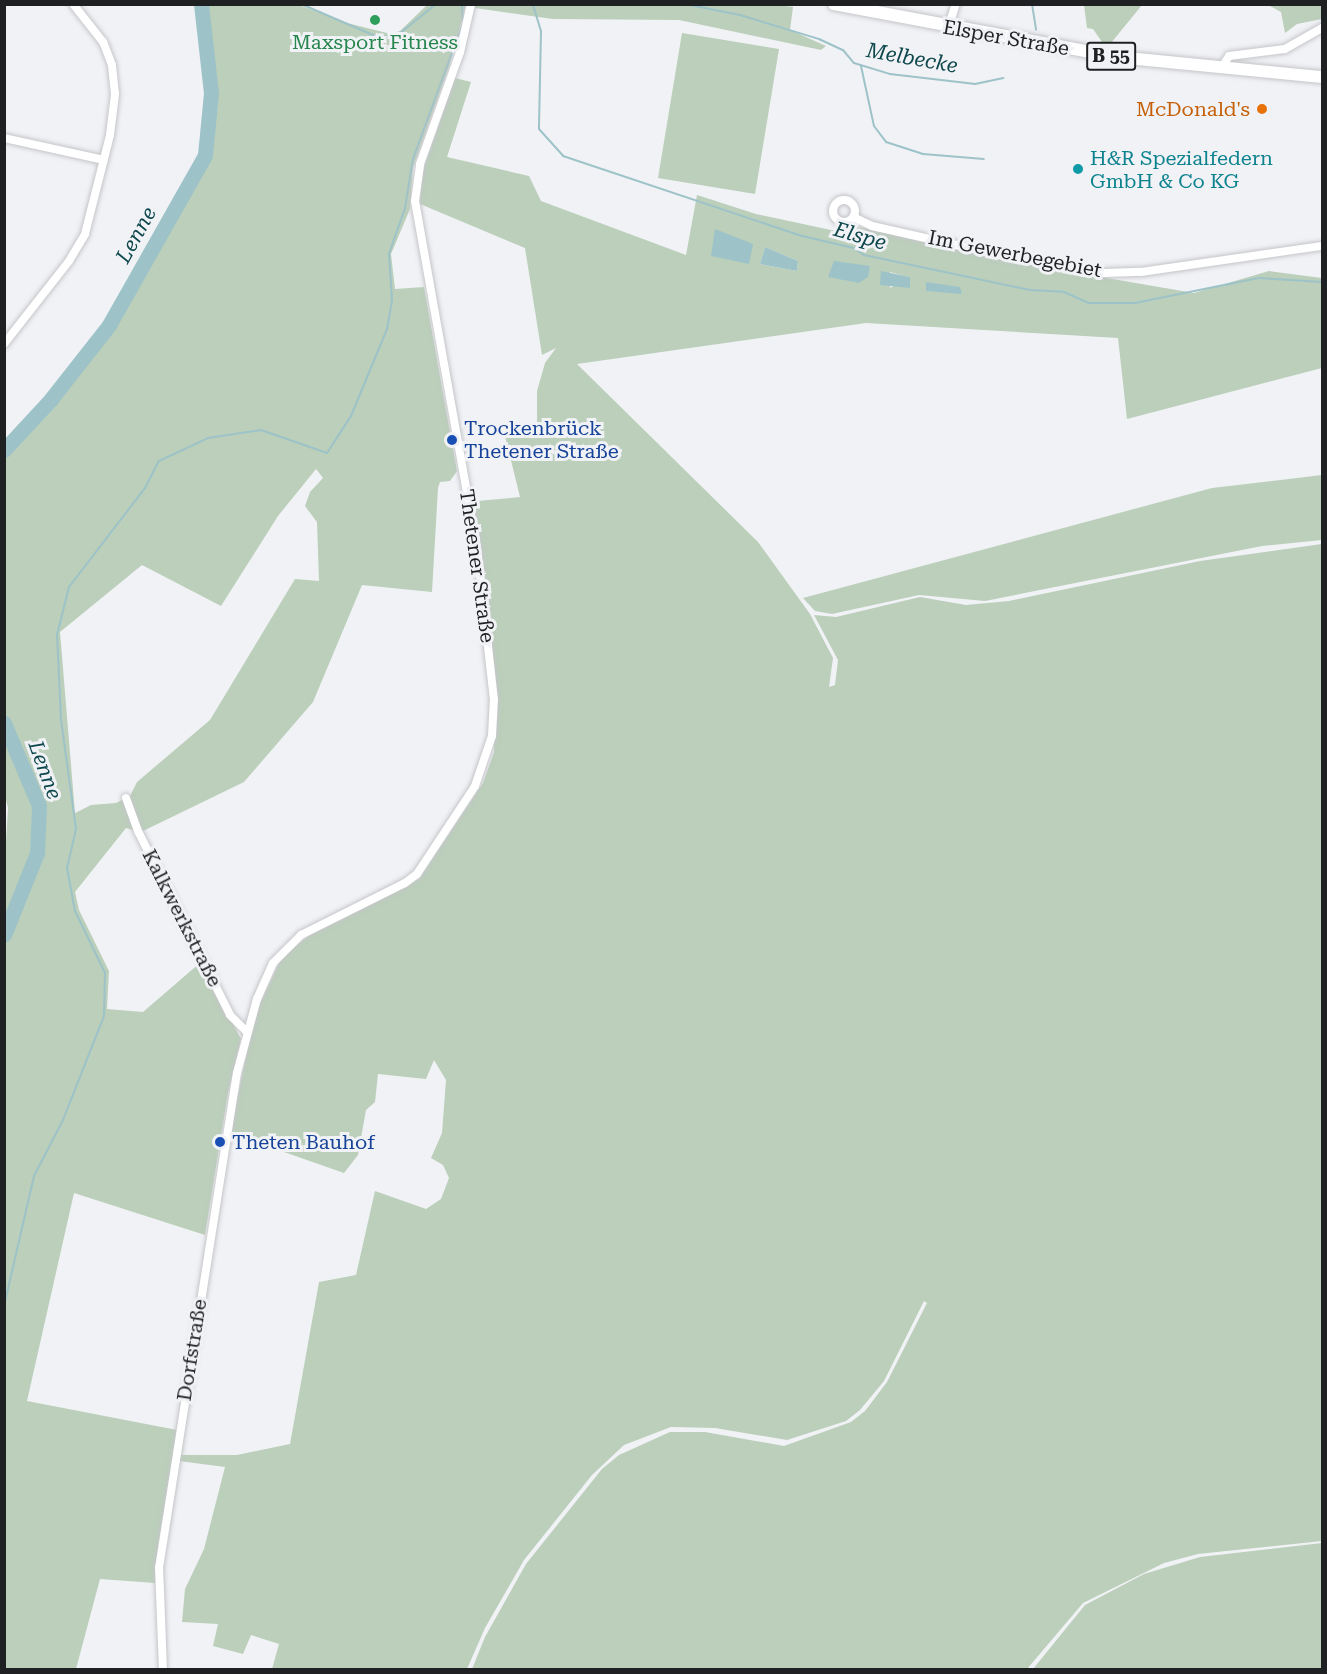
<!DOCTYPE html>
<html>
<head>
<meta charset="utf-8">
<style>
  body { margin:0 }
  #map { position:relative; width:1327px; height:1674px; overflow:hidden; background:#f1f2f6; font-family:"Roboto Serif",serif }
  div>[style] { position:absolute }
  .green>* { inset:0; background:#bbcfba }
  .water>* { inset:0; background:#9dc3c8 }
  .stream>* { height:2px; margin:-1px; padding:0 1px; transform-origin:1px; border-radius:1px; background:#9dc3c8 }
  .river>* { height:15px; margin:-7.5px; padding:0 7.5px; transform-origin:7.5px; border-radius:7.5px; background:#9dc3c8 }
  .roads { filter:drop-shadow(0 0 2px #c5c6c9) drop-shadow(0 0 2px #c5c6c9) }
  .minor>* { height:8px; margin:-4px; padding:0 4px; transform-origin:4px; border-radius:4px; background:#fff }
  .minor>.ring { margin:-4px; padding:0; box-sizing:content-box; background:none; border:8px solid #fff; border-radius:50% }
  .primary>* { height:12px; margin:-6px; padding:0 6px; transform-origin:6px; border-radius:6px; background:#fff }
  .dots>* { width:16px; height:16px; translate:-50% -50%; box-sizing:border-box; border:3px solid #f1f2f6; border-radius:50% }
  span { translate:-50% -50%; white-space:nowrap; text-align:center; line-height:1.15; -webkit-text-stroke:6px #f1f2f6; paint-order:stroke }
  .shield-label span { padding:2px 4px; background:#f1f2f6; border:2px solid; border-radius:4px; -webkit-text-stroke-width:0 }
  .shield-label { font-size:18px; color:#1f2021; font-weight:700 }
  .street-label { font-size:20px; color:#1f2021 }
  .leisure-label { font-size:20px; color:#27864d }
  .food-label { font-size:20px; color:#c56008 }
  .right { translate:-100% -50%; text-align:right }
  .culture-label { font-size:20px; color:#0d838f }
  .left { translate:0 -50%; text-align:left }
  .transit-label { font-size:20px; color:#164399 }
  .water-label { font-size:21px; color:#0e484d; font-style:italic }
  .frame { position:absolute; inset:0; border:6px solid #1f2021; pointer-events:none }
</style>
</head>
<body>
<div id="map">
  <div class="green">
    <div style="clip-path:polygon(evenodd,201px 5px,299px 5px,347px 23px,391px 34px,400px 31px,427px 5px,466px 5px,449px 67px,413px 168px,410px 209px,391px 254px,395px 289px,424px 287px,457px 471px,450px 481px,440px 482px,438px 488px,432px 592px,362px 585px,313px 702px,244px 782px,141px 832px,126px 828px,75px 892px,79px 910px,109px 971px,107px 1009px,143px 1012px,201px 962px,241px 1039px,228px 1093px,205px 1235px,74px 1193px,27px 1401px,177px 1430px,155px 1583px,100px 1579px,76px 1669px,5px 1670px,4px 875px,8px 808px,4px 791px,5px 439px,14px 441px,26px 434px,58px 400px,203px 162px,208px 115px,201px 5px,316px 469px,323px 478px,310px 492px,305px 506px,317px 522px,319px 581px,295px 579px,210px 720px,137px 782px,130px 796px,116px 803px,91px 805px,75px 813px,60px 632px,142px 565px,221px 606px,278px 516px,316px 469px)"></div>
    <div style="clip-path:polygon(475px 5px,778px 5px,793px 7px,790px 30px,826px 46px,821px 50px,679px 20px,553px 19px,475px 8px)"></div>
    <div style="clip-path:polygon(1084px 5px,1084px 4px,1142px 5px,1111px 43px,1102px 42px,1093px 29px,1087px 28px)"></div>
    <div style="clip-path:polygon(1268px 5px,1322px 5px,1322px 19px,1297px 24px,1285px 33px,1281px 12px)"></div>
    <div style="clip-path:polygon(682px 33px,779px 49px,755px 194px,658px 178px)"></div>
    <div style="clip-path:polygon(evenodd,455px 78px,471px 82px,447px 157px,529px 176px,541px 201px,686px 255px,697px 195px,756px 214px,845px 233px,858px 227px,1007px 261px,1194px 293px,1269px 271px,1322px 278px,1322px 368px,1127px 419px,1118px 338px,866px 323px,577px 364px,758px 542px,810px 614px,833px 658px,829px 687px,835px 685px,838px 660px,814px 615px,836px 617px,920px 597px,966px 605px,1009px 601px,1200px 561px,1322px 544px,1322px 1541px,1198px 1554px,1164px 1563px,1083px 1603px,1027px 1669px,472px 1669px,485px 1637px,526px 1564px,602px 1469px,619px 1455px,670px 1432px,705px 1432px,784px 1446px,851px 1422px,865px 1411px,887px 1382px,927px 1303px,924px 1301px,884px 1381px,860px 1410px,846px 1421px,787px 1440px,715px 1428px,671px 1427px,624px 1445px,592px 1475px,524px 1560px,485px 1628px,467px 1669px,272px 1669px,279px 1644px,251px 1635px,243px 1654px,213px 1646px,218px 1624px,182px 1622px,185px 1589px,204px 1549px,225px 1467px,179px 1461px,179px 1455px,237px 1455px,290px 1444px,319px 1282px,356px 1275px,375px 1191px,426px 1209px,441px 1199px,449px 1178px,443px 1165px,431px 1158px,442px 1133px,446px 1080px,434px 1060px,426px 1079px,378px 1074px,375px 1102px,366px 1110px,358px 1155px,344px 1173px,230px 1133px,255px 1014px,282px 957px,315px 931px,419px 879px,483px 783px,494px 752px,495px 671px,473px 505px,478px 501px,520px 497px,504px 432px,537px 429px,537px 391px,545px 363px,556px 348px,542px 355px,525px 248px,420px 204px,421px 176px,455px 78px,765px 247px,798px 261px,797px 271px,760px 264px,765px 247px,455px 78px,890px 272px,904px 276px,910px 277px,890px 288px,890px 272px)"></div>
    <div style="clip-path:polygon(1322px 475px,1322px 540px,1262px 546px,985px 601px,919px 595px,832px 614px,815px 611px,803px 598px,1212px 488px)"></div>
    <div style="clip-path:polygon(1322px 1543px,1322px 1669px,1033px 1669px,1085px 1605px,1144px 1574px,1200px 1557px)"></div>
  </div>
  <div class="water">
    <div style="clip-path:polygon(715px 229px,753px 244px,749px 264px,711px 256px)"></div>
    <div style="clip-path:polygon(765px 247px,798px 261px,797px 271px,760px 264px)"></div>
    <div style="clip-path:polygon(834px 261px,870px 266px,868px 277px,859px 283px,828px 277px)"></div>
    <div style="clip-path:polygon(881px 271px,910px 277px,910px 288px,880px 285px)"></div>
    <div style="clip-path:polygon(926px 282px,960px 287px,962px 294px,926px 291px)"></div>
  </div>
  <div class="stream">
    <div style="left:301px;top:4px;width:86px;rotate:23.3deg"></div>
    <div style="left:380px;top:38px;width:19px;rotate:-12deg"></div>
    <div style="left:399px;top:34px;width:48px;rotate:-39deg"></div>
    <div style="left:526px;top:4px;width:7px;rotate:8deg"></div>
    <div style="left:533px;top:5px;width:27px;rotate:73deg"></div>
    <div style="left:541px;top:31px;width:98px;rotate:91.2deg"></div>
    <div style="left:539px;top:129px;width:36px;rotate:48deg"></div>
    <div style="left:563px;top:156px;width:252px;rotate:18.5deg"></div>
    <div style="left:802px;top:236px;width:53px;rotate:13deg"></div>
    <div style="left:854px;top:248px;width:12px;rotate:35deg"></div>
    <div style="left:864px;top:255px;width:170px;rotate:11.9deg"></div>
    <div style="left:1030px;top:290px;width:34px;rotate:3deg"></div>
    <div style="left:1064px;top:292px;width:27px;rotate:24deg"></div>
    <div style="left:1089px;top:303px;width:46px"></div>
    <div style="left:1135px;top:303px;width:126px;rotate:-11.4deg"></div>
    <div style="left:1259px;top:278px;width:63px;rotate:3.6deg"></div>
    <div style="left:685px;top:4px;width:56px;rotate:11.3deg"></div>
    <div style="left:740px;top:15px;width:83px;rotate:16.9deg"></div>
    <div style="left:819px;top:39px;width:26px;rotate:25deg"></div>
    <div style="left:843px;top:50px;width:17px;rotate:50deg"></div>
    <div style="left:854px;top:63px;width:38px;rotate:17deg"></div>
    <div style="left:890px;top:74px;width:86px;rotate:6.7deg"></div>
    <div style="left:975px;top:84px;width:29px;rotate:-12deg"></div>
    <div style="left:1032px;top:4px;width:26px;rotate:81deg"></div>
    <div style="left:861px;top:66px;width:61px;rotate:77.8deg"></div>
    <div style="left:874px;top:126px;width:20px;rotate:53deg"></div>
    <div style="left:886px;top:142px;width:39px;rotate:18deg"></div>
    <div style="left:923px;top:154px;width:61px;rotate:4.7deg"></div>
    <div style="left:4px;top:1306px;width:133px;rotate:-77deg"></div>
    <div style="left:34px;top:1176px;width:63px;rotate:-62.6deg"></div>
    <div style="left:63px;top:1120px;width:112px;rotate:-68.5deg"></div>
    <div style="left:104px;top:1016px;width:43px;rotate:-88.7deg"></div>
    <div style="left:105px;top:973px;width:69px;rotate:-115.8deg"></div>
    <div style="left:75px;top:911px;width:44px;rotate:-100.5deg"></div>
    <div style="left:67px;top:868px;width:40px;rotate:-77deg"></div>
    <div style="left:76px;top:829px;width:111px;rotate:-97.8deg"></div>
    <div style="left:61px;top:719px;width:84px;rotate:-92.7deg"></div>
    <div style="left:57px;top:635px;width:49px;rotate:-76deg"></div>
    <div style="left:69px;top:587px;width:125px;rotate:-52.5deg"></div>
    <div style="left:145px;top:488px;width:30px;rotate:-63deg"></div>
    <div style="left:159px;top:461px;width:54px;rotate:-25.1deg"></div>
    <div style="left:208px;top:438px;width:54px;rotate:-8.6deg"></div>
    <div style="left:261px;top:430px;width:70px;rotate:19.2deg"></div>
    <div style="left:327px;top:453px;width:44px;rotate:-57deg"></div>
    <div style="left:351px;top:416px;width:94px;rotate:-67.5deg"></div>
    <div style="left:387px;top:329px;width:29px;rotate:-80deg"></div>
    <div style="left:392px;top:300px;width:46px;rotate:-93.7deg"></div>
    <div style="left:389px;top:254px;width:49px;rotate:-70.8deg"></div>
    <div style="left:405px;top:208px;width:50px;rotate:-80.7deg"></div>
    <div style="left:413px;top:159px;width:145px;rotate:-69.8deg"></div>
    <div style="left:463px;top:23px;width:19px;rotate:-93deg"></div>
  </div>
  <div class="river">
    <div style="left:4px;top:450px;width:69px;rotate:-47.3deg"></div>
    <div style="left:51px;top:399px;width:94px;rotate:-51.9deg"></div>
    <div style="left:109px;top:325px;width:195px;rotate:-60.5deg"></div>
    <div style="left:205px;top:155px;width:62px;rotate:-84.5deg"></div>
    <div style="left:211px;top:93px;width:90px;rotate:-96.4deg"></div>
    <div style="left:4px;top:723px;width:90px;rotate:67.1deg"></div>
    <div style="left:39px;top:806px;width:47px;rotate:92.4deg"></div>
    <div style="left:37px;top:853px;width:88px;rotate:111.9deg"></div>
  </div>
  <div class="roads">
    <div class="minor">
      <div style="left:948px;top:28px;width:25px;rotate:-72deg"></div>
      <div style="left:1221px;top:68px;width:14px;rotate:-56deg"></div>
      <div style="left:1229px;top:56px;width:56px;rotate:-7.1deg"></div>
      <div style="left:1285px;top:49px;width:43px;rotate:-29.6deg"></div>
      <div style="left:4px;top:138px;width:102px;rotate:12.4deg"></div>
      <div class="ring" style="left:833px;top:200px;width:14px;height:14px"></div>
      <div style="left:853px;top:217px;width:21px;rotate:25deg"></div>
      <div style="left:872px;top:226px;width:141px;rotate:12.7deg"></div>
      <div style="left:1010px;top:257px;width:95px;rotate:9.7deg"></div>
      <div style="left:1104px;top:273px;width:37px;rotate:-2deg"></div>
      <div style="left:1141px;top:272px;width:183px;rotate:-8.2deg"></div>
      <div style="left:4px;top:344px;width:105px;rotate:-51.9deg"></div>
      <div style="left:69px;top:261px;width:31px;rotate:-59deg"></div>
      <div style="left:85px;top:234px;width:102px;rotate:-75.8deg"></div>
      <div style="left:110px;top:135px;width:41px;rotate:-83deg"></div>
      <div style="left:115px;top:94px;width:29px;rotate:-96deg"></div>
      <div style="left:112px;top:65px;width:25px;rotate:-111deg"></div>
      <div style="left:103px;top:42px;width:48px;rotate:-128.3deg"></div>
      <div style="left:126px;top:798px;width:37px;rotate:70deg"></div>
      <div style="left:139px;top:833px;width:203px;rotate:63.4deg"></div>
      <div style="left:230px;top:1015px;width:24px;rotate:45deg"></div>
      <div style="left:163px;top:1670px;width:102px;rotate:-92.2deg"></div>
      <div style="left:159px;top:1568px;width:501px;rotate:-81.05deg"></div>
      <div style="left:237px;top:1073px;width:77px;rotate:-74.9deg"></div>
      <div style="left:257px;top:999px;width:39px;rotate:-66deg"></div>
      <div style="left:273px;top:963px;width:40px;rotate:-45deg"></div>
      <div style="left:301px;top:935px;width:116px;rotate:-26.6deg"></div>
      <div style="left:405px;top:883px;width:15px;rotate:-37deg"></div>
      <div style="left:417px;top:874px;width:105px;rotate:-56.6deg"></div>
      <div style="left:475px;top:786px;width:53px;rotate:-71.2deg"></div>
      <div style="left:492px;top:736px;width:36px;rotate:-87deg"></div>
      <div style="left:494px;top:700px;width:152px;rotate:-96.4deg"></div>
      <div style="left:477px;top:549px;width:353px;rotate:-100.1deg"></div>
      <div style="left:415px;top:201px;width:37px;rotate:-82deg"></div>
      <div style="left:420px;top:164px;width:119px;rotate:-70.3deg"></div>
      <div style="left:460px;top:52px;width:49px;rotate:-77.1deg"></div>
    </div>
    <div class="primary">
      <div style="left:834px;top:4px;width:288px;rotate:10.6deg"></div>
      <div style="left:1117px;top:57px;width:206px;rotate:5.6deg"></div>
    </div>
  </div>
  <div class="dots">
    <div style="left:375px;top:20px;background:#2e9e5b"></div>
    <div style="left:1262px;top:109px;background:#e8710a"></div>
    <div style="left:1078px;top:169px;background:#0f9aa8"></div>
    <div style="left:452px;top:440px;background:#1a4fb4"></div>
    <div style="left:220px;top:1142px;background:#1a4fb4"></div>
  </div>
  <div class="shield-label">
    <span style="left:1111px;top:56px">B 55</span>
  </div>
  <div class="street-label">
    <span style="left:1006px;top:38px;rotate:10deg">Elsper Straße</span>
    <span style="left:1015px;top:254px;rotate:11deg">Im Gewerbegebiet</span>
    <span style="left:477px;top:566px;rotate:82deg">Thetener Straße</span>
    <span style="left:182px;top:918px;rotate:63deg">Kalkwerkstraße</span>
    <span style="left:192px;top:1350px;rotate:-81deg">Dorfstraße</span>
  </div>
  <div class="leisure-label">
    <span style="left:375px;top:42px">Maxsport Fitness</span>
  </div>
  <div class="food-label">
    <span class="right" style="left:1250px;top:109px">McDonald's</span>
  </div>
  <div class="culture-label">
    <span class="left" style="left:1090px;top:170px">H&amp;R Spezialfedern<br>GmbH &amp; Co KG</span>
  </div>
  <div class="transit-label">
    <span class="left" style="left:464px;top:440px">Trockenbrück<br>Thetener Straße</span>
    <span class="left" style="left:232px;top:1142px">Theten Bauhof</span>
  </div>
  <div class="water-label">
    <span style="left:912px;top:58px;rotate:10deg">Melbecke</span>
    <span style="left:136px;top:235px;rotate:-61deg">Lenne</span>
    <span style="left:860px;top:236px;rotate:16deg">Elspe</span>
    <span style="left:45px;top:770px;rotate:70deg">Lenne</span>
  </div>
  <div class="frame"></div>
</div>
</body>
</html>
